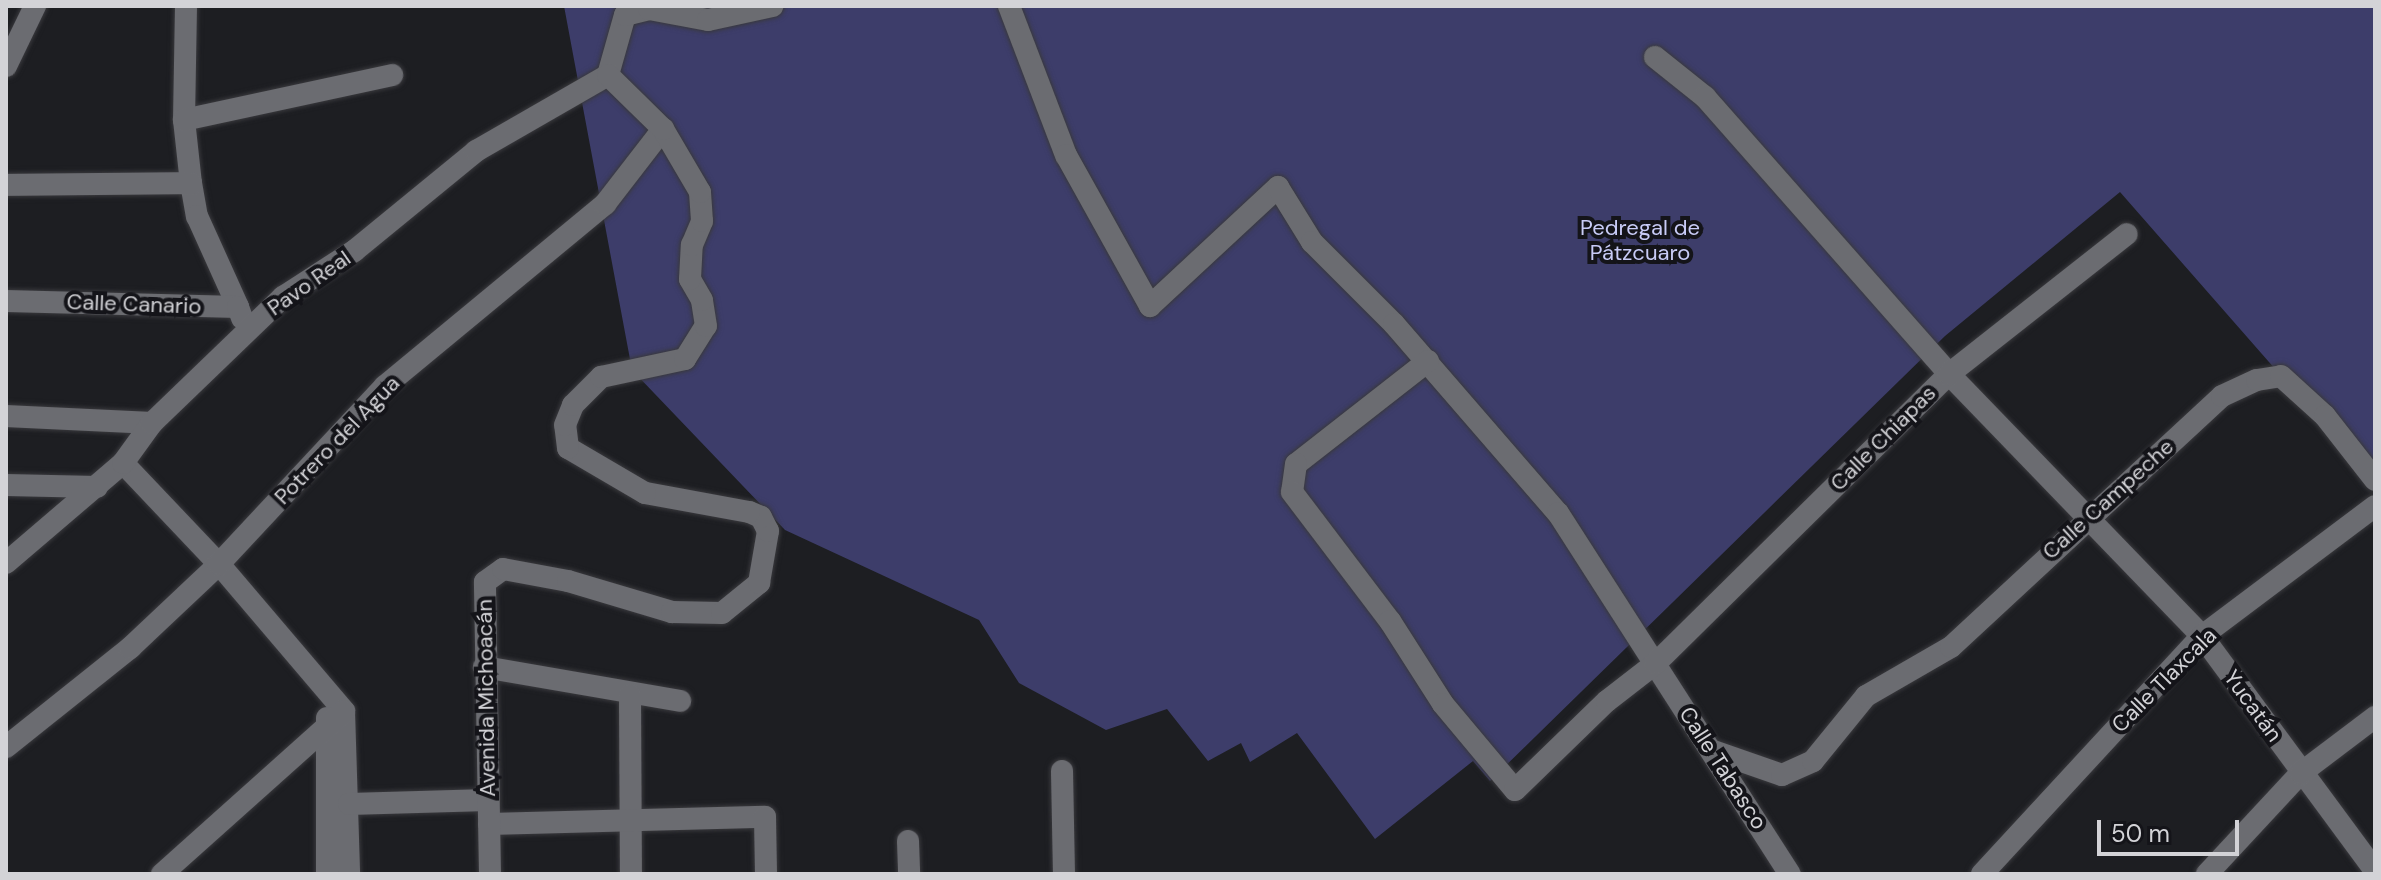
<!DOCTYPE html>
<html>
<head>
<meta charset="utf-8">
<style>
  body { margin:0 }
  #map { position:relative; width:2381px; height:880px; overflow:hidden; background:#1d1e22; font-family:"DM Sans",sans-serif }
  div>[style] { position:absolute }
  .green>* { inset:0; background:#3d3d6a }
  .roads { filter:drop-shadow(0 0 2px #39393d) drop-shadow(0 0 2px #39393d) }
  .minor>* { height:22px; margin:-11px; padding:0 11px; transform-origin:11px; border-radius:11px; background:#6b6c71 }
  span { translate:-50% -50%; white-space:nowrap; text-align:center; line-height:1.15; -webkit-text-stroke:8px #141419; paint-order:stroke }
  .park-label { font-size:22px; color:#c8cbf6 }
  .street-label { font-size:22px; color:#d3d3d7 }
  .frame { position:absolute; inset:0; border:8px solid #d3d3d7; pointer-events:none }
  .scale { position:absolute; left:2097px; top:820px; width:142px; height:36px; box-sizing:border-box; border:4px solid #d3d3d7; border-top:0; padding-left:10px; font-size:24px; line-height:28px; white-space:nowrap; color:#d3d3d7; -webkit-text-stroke:6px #141419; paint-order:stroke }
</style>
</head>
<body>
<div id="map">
  <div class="green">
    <div style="clip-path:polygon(564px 6px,2375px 6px,2375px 483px,2120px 192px,1945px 336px,1490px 781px,1473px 761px,1375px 839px,1297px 733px,1250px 762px,1241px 743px,1208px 761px,1167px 709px,1106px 730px,1019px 683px,979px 620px,785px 530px,632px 370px)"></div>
  </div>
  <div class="roads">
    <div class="minor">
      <div style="left:186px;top:6px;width:114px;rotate:91deg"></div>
      <div style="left:184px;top:120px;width:63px;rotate:83.7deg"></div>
      <div style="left:191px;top:183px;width:34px;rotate:80deg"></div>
      <div style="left:197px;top:216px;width:100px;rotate:65.7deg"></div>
      <div style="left:1009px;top:6px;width:160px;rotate:69.1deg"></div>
      <div style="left:1066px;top:155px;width:173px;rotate:60.9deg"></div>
      <div style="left:1150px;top:306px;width:175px;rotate:-42.9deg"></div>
      <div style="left:1278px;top:187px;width:65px;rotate:58.3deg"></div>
      <div style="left:1312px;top:242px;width:116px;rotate:45deg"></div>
      <div style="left:1394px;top:324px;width:250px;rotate:49.1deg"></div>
      <div style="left:1558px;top:513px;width:429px;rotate:57.3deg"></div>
      <div style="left:1655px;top:57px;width:64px;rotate:38.7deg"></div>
      <div style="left:1705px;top:97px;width:369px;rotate:48.6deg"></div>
      <div style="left:1949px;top:374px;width:364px;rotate:46deg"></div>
      <div style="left:2202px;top:636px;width:292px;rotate:53.6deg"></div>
      <div style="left:6px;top:66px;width:67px;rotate:-64.2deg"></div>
      <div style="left:608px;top:75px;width:62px;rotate:-74.2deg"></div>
      <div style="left:625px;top:15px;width:25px;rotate:-14deg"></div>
      <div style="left:649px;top:9px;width:60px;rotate:10.6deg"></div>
      <div style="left:708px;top:20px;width:66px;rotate:-12.3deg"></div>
      <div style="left:184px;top:120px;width:213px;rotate:-12.2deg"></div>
      <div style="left:6px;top:185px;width:185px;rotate:-0.6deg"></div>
      <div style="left:6px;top:301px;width:232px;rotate:1.5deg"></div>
      <div style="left:238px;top:307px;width:12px;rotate:70deg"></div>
      <div style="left:1428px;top:361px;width:167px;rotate:142deg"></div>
      <div style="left:1296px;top:464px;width:28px;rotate:98deg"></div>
      <div style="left:1292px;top:492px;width:162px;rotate:52.8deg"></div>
      <div style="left:1390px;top:621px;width:98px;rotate:57.4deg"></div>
      <div style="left:1443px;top:704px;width:112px;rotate:50.1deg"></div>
      <div style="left:1515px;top:790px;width:128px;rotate:-44.1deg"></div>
      <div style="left:1607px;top:701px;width:62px;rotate:-37.8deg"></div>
      <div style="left:1656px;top:663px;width:412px;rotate:-44.6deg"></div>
      <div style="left:1949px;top:374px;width:226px;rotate:-38.2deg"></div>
      <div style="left:6px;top:416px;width:146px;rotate:2.7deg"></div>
      <div style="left:123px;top:463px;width:139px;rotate:46.5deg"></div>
      <div style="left:219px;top:564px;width:193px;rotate:49.6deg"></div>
      <div style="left:344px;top:711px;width:163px;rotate:88.2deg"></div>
      <div style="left:6px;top:485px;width:91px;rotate:1.3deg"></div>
      <div style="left:6px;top:563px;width:154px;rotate:-40.5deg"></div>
      <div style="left:123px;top:463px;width:49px;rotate:-54.1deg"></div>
      <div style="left:152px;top:423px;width:182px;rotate:-43.9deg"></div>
      <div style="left:283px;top:297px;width:85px;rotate:-32.9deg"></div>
      <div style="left:354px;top:251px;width:158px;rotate:-39.3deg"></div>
      <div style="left:476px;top:151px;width:152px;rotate:-29.9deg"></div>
      <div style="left:484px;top:667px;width:199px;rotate:9.8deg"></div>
      <div style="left:630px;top:695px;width:179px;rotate:89.7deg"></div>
      <div style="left:327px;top:718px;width:156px;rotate:90deg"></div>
      <div style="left:6px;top:747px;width:159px;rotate:-38.6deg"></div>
      <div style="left:130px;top:648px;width:122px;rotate:-43.3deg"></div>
      <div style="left:219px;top:564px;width:243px;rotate:-47deg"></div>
      <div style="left:385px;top:386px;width:286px;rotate:-39.6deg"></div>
      <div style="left:605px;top:204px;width:95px;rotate:-52.3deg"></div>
      <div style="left:1713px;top:751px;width:73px;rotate:19.2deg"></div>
      <div style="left:1782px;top:775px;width:34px;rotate:-24deg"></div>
      <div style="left:1813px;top:761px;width:84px;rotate:-50.8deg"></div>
      <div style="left:1866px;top:696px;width:98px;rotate:-30deg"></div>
      <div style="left:1951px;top:647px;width:369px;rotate:-42.8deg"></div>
      <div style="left:2222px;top:396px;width:38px;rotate:-25deg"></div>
      <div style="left:2257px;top:380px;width:24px;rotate:-9deg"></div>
      <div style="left:2281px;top:376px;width:59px;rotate:42.3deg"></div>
      <div style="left:2325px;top:416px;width:81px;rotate:52deg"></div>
      <div style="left:1062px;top:771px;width:103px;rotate:88.9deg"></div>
      <div style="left:349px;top:804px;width:139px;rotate:-1.6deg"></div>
      <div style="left:489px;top:824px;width:276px;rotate:-1.5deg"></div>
      <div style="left:765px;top:817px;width:57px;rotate:89deg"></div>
      <div style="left:908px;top:841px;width:33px;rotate:88deg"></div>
      <div style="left:162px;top:874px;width:244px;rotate:-41.8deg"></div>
      <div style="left:490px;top:874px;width:292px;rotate:-91deg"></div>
      <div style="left:485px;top:582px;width:22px;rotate:-36deg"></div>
      <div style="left:503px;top:569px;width:66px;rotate:10.5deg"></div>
      <div style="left:568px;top:581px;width:109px;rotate:16.6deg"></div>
      <div style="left:672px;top:612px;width:50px;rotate:1.1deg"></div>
      <div style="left:722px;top:613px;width:48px;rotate:-39deg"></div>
      <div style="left:759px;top:583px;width:53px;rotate:-80.2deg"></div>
      <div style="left:768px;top:531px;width:16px;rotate:-117deg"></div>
      <div style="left:761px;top:517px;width:13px;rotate:-157deg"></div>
      <div style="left:749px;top:512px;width:106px;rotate:-169.6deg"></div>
      <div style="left:645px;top:493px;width:89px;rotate:-149.7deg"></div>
      <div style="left:568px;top:448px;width:23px;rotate:-97deg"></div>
      <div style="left:565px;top:425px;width:22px;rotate:-68deg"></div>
      <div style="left:573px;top:405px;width:40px;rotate:-45deg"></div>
      <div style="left:601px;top:377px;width:86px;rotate:-12.1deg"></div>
      <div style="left:685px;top:359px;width:39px;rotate:-58deg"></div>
      <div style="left:706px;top:326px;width:26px;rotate:-99deg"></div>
      <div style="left:702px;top:300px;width:24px;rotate:-120deg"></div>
      <div style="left:690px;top:279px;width:34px;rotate:-87deg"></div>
      <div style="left:692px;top:245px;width:26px;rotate:-67deg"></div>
      <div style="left:702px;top:221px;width:29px;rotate:-94deg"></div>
      <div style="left:700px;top:192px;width:73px;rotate:-120.4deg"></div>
      <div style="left:663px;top:129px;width:77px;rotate:-135.5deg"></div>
      <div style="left:1982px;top:874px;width:324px;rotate:-47.3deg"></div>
      <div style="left:2202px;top:636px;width:216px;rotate:-36.9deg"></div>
      <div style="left:2207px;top:874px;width:138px;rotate:-47.1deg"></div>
      <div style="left:2301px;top:773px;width:93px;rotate:-37.1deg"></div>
    </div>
  </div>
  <div class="park-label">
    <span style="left:1640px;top:240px">Pedregal de<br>Pátzcuaro</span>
  </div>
  <div class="street-label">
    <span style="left:309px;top:283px;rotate:-35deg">Pavo Real</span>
    <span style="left:134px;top:304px;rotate:2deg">Calle Canario</span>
    <span style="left:1883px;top:438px;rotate:-45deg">Calle Chiapas</span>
    <span style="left:337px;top:440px;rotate:-46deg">Potrero del Agua</span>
    <span style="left:2108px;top:499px;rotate:-42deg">Calle Campeche</span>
    <span style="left:2164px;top:680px;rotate:-45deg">Calle Tlaxcala</span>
    <span style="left:486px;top:698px;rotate:-91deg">Avenida Michoacán</span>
    <span style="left:2253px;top:706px;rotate:54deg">Yucatán</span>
    <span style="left:1723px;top:768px;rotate:57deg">Calle Tabasco</span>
  </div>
  <div class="frame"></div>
  <div class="scale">50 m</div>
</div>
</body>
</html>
